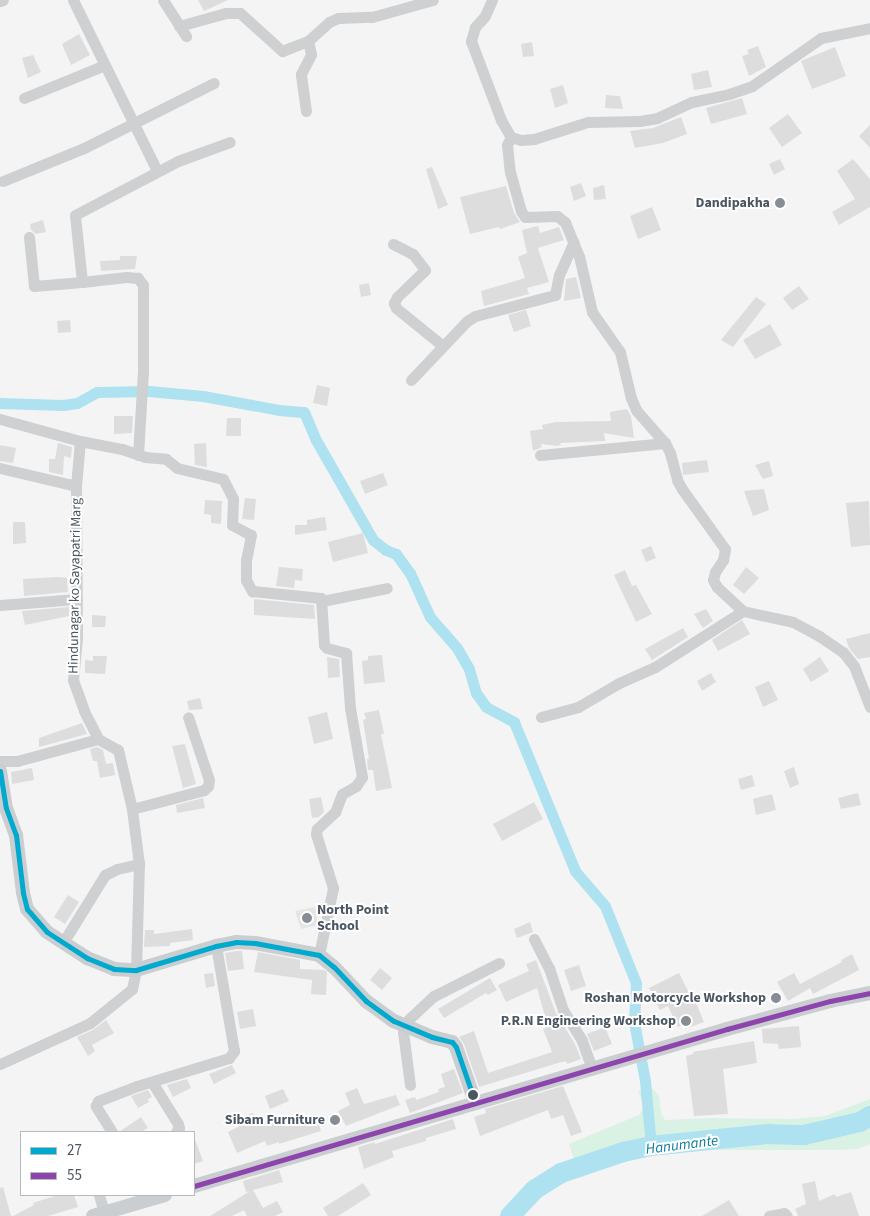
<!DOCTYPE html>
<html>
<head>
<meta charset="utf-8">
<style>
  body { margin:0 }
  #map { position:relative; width:870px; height:1216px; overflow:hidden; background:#f4f4f4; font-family:"Source Sans 3",sans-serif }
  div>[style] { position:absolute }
  .education>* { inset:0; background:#e6e5e6 }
  .green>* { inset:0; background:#d9f2e3 }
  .canal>* { height:11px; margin:-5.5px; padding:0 5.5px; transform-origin:5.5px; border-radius:5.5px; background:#aee2f0 }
  .river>* { height:20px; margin:-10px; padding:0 10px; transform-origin:10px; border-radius:10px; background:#aee2f0 }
  .building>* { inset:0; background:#ddddde }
  .minor>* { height:11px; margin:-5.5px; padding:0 5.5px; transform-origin:5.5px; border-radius:5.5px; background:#ced0d2 }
  .major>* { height:14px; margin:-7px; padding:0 7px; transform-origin:7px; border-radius:7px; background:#caced1 }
  .bus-1>* { height:5px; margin:-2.5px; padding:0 2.5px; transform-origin:2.5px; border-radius:2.5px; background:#00a9ce }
  .bus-2>* { height:5px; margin:-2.5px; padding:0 2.5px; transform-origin:2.5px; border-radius:2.5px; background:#8e44ad }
  .dots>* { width:14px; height:14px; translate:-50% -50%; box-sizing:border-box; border:2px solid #fff; border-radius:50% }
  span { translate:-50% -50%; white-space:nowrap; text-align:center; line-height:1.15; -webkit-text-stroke:4px #fff; paint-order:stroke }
  .poi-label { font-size:14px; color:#4a5661; font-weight:700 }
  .right { translate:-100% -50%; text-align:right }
  .left { translate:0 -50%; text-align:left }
  .street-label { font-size:14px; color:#4a5661 }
  .water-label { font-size:15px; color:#0c7c9b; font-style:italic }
  .legend { position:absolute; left:20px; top:1131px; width:175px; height:65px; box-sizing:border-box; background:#fff; border:1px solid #b7bbc0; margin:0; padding:6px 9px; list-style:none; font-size:15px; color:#4a5661 }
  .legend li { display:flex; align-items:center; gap:10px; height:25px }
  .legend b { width:25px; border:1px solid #b7bbc0 }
</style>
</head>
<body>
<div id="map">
  <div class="education">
    <div style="clip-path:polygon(315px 907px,318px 925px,301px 929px,295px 911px)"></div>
  </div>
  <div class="green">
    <div style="clip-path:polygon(653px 1089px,659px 1096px,661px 1113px,665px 1120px,714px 1118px,793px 1119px,825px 1116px,870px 1099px,870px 1144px,857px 1149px,834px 1150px,686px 1150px,638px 1157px,607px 1165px,580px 1178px,569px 1144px,639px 1115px,644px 1107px,638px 1091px)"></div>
  </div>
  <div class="canal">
    <div style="left:0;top:403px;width:63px;rotate:1.8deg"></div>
    <div style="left:63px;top:405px;width:14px;rotate:-8deg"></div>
    <div style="left:77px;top:403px;width:23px;rotate:-29deg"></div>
    <div style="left:97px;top:392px;width:52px;rotate:-1.1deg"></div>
    <div style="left:149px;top:391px;width:54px;rotate:5.3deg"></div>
    <div style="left:203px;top:396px;width:77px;rotate:10.4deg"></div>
    <div style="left:279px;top:410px;width:25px;rotate:5deg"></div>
    <div style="left:304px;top:412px;width:30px;rotate:67deg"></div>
    <div style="left:316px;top:440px;width:115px;rotate:60.3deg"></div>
    <div style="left:373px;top:540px;width:16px;rotate:38deg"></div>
    <div style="left:386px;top:550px;width:11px;rotate:22deg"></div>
    <div style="left:396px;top:554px;width:24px;rotate:54deg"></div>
    <div style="left:410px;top:573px;width:48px;rotate:65.6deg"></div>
    <div style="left:430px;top:617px;width:41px;rotate:48.9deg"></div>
    <div style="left:457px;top:648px;width:24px;rotate:60deg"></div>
    <div style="left:469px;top:669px;width:25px;rotate:74deg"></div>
    <div style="left:476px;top:693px;width:17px;rotate:54deg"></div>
    <div style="left:486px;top:707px;width:32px;rotate:28deg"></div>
    <div style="left:514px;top:722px;width:161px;rotate:67.7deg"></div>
    <div style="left:575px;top:871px;width:46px;rotate:49.4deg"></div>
    <div style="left:605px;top:906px;width:83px;rotate:68.1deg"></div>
    <div style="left:636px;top:983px;width:39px;rotate:93deg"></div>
    <div style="left:634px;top:1022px;width:60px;rotate:79.4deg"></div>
    <div style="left:645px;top:1081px;width:65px;rotate:84.7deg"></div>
  </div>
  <div class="river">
    <div style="left:510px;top:1216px;width:35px;rotate:-47deg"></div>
    <div style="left:534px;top:1190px;width:32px;rotate:-32deg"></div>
    <div style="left:561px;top:1173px;width:65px;rotate:-18.7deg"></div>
    <div style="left:623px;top:1152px;width:29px;rotate:-12deg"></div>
    <div style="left:651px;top:1146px;width:118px;rotate:-5.9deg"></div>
    <div style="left:768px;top:1134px;width:36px;rotate:2deg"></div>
    <div style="left:804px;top:1135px;width:57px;rotate:-13.1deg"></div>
    <div style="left:860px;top:1122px;width:12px;rotate:-31deg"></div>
  </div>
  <div class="building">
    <div style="clip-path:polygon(198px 0,228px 0,204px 11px)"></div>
    <div style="clip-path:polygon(79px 34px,90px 55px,71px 65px,62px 44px)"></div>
    <div style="clip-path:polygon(532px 42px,534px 56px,523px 57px,521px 44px)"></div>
    <div style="clip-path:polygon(758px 46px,766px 67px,749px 76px,742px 56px,749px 54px,747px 50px)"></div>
    <div style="clip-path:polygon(835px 47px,846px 76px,812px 89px,801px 61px)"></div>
    <div style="clip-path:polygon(33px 55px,41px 72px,28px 78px,22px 58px)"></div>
    <div style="clip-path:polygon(708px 70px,712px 87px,694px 90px,691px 74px)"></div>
    <div style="clip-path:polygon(563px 85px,568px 103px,555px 108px,550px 89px)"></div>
    <div style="clip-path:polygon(606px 95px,620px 96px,623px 109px,605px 108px)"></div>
    <div style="clip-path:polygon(742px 98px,747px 114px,711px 124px,706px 108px)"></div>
    <div style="clip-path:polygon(788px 114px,802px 133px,782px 147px,769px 128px)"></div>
    <div style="clip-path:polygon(681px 117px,687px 134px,663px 143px,635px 148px,630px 131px,653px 128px)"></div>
    <div style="clip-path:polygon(870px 125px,870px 148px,859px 136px)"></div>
    <div style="clip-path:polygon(780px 159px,785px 169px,774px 175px,769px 164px)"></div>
    <div style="clip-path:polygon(853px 159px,870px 179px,870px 207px,839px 225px,832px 212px,855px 199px,837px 171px)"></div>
    <div style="clip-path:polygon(432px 167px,448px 205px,438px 209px,426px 169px)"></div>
    <div style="clip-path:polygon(581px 183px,586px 196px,574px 201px,570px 187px)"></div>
    <div style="clip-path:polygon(604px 185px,606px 199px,594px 200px,593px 188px)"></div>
    <div style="clip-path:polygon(506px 186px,514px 213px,520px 222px,500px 229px,499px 227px,470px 234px,460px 197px)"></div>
    <div style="clip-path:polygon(652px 207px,661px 230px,638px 239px,630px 216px)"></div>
    <div style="clip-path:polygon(43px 220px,46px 232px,36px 234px,31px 230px,30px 224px)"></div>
    <div style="clip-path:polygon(538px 226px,540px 233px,559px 227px,564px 240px,538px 248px,549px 282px,527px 288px,529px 294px,484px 306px,481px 291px,525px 278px,518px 257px,527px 253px,522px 230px)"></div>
    <div style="clip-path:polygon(120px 256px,137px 256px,135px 269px,101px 271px,100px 261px,120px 260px)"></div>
    <div style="clip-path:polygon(576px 277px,581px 298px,564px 301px,566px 279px)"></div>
    <div style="clip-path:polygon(369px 283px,371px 295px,361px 297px,359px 285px)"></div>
    <div style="clip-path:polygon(799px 286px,809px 299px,792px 310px,783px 298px)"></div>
    <div style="clip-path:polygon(756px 297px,766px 304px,733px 347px,721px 340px)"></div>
    <div style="clip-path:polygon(526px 310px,531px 326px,514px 332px,508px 315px)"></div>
    <div style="clip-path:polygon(70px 320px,71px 332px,58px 333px,57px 321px)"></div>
    <div style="clip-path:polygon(770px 324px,782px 345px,755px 359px,743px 340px)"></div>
    <div style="clip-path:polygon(317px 385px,330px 388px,327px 406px,313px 403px)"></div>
    <div style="clip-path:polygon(627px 409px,631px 416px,634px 438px,604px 433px,605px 441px,560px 443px,561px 445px,557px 446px,541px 444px,542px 447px,533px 451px,530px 431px,543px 429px,542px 425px,556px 422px,611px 421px,610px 412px)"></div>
    <div style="clip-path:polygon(114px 416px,133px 416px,132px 433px,114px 434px)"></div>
    <div style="clip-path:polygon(227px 418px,241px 418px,241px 436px,226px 436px)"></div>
    <div style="clip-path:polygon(58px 443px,72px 447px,71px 458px,64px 456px,63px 475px,49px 472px,49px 459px,55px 459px)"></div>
    <div style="clip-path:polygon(206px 443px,207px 467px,195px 465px,194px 444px)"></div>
    <div style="clip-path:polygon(0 445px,16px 448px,13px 463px,0 461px)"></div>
    <div style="clip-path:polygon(707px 460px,709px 472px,683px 475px,682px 463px)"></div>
    <div style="clip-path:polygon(769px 461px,773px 476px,763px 479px,755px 465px)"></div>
    <div style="clip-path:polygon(383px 473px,388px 485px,365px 494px,360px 481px)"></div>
    <div style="clip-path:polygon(764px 489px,769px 510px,753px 516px,744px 491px)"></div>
    <div style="clip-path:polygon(245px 498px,256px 499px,254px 520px,242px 519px)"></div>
    <div style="clip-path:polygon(205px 500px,222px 501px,221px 524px,211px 523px,211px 515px,204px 514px)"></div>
    <div style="clip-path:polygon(869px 501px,870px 545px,851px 547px,846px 503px)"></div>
    <div style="clip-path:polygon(325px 517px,327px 530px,295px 535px,295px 525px,307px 525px,307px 520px)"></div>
    <div style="clip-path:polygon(13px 522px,25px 522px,26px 543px,13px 544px)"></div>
    <div style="clip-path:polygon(363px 533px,368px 553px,333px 562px,328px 542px)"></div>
    <div style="clip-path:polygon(651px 546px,656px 558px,646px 562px,641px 550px)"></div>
    <div style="clip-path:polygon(279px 567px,303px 569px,302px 581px,295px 580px,294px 588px,276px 586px)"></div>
    <div style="clip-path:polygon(746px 567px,759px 578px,744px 594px,733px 585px)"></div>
    <div style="clip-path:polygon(625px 570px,632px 586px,636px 585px,652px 614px,636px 622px,614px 575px)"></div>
    <div style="clip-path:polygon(58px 577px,67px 578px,68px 592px,24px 596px,23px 579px)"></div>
    <div style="clip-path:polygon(254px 599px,314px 605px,315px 619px,254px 615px)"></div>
    <div style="clip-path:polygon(69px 607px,69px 616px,25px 625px,22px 611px)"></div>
    <div style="clip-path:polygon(706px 609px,713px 621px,703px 628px,694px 614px)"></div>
    <div style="clip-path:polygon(92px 615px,106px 616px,105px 627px,92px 627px)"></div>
    <div style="clip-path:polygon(742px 620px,750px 634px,718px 651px,712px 640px)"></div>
    <div style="clip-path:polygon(683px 628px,688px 637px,652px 660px,645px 649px)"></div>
    <div style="clip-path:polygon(870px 633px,870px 657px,858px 659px,849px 648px,846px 639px)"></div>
    <div style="clip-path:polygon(382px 655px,385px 682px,364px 684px,362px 661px,368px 660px,368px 656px)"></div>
    <div style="clip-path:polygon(93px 656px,107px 656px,105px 674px,85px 673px,85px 660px,93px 661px)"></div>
    <div style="clip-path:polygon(327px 657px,339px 659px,340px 677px,328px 678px)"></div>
    <div style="clip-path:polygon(820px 657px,829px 671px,811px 682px,803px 669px)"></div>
    <div style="clip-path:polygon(711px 673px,716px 682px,702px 691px,697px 681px)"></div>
    <div style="clip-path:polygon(769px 681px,778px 700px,763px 707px,755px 687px)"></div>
    <div style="clip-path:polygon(200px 698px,203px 709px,189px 710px,187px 701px)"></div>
    <div style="clip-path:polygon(379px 710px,384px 734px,381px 734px,392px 788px,376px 791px,373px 770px,368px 770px,367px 759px,369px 759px,363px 720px,366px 719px,364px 713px)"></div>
    <div style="clip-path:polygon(327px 712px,333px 739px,314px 744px,308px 717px)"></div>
    <div style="clip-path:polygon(82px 723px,87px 734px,39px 747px,39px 738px)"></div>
    <div style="clip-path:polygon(185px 744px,196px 784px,183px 788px,172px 746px)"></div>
    <div style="clip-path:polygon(97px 747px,103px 750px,106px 764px,113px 763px,115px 775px,100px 778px,97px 761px,93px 761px,90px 749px)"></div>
    <div style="clip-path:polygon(794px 767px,799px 784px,790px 788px,784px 771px)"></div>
    <div style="clip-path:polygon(32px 768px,34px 780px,12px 784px,11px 772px)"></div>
    <div style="clip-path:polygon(752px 775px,755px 786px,741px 790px,738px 779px)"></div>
    <div style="clip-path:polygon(858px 793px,861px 805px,841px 809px,838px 798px)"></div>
    <div style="clip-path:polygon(772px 794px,776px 810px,756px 815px,753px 799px)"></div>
    <div style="clip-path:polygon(321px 797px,324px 812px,319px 817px,312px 818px,309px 799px)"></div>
    <div style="clip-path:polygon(203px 798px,205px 808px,177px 813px,176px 805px)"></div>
    <div style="clip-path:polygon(534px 802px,543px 819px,502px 841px,493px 824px)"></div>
    <div style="clip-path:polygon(68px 895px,79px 902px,65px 924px,54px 917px)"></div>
    <div style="clip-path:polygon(530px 922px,533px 932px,517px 938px,514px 929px)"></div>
    <div style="clip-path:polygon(192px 929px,193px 940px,170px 943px,170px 946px,144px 947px,145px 930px,154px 930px,154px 934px)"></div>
    <div style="clip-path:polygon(237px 951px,242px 951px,244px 969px,228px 971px,225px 953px)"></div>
    <div style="clip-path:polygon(258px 952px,300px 960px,300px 969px,324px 970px,327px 972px,326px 995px,311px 994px,312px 980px,254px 972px)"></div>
    <div style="clip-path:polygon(852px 954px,859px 970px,813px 994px,810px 988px,788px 1001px,777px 982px,794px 973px,800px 984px,842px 962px,841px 960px)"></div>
    <div style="clip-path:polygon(536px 960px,556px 1013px,575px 1044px,581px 1059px,567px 1064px,566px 1061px,558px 1063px,479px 1087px,464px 1044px,459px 1037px,474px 1031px,488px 1073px,552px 1052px,543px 1029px,548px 1027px,537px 988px,506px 1002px,498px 985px,529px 971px,526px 964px)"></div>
    <div style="clip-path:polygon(579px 965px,586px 986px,571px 991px,564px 970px)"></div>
    <div style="clip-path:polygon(380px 968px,392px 978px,382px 990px,370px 980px)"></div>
    <div style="clip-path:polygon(213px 973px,215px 986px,206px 988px,204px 974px)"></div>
    <div style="clip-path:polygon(679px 973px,692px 999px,694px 998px,704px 1022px,685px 1029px,684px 1025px,678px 1027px,668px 1006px,660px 1010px,649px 988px)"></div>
    <div style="clip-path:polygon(490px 978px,497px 990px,488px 995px,486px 993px,444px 1018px,438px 1009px)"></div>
    <div style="clip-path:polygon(253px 1009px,256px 1026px,240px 1029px,237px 1012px)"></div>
    <div style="clip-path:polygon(106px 1020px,114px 1033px,92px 1045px,95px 1051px,88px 1056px,77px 1037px,93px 1030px)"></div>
    <div style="clip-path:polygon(799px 1026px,801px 1047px,779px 1049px,778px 1044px,763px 1043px,762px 1029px)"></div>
    <div style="clip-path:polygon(605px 1027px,612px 1044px,594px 1051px,587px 1034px)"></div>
    <div style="clip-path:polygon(754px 1041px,757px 1063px,723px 1069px,728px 1114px,694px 1116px,686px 1056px,693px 1054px,693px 1052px)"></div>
    <div style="clip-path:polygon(232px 1065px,236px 1073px,214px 1084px,209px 1074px)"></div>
    <div style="clip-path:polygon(454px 1069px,463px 1093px,410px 1113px,405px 1100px,415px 1097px,416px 1100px,439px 1092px,438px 1089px,445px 1087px,441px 1074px)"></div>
    <div style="clip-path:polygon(187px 1079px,191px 1088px,173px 1097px,167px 1085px)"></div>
    <div style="clip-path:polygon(563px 1086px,582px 1132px,571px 1136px,563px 1115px,551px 1119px,548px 1110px,480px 1136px,474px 1117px,486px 1113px,485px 1109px)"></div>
    <div style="clip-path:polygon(357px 1088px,364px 1104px,396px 1095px,400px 1105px,346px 1126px,338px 1111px,350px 1105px,345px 1093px)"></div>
    <div style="clip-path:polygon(283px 1089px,289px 1101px,270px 1109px,265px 1096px)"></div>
    <div style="clip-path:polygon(148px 1090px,152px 1097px,148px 1099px,149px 1102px,138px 1108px,131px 1096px)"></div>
    <div style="clip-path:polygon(253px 1113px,257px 1124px,280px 1116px,284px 1124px,297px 1120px,298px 1123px,317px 1117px,321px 1131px,279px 1144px,279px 1142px,267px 1146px,265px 1141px,237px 1153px,228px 1132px,242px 1125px,239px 1118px)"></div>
    <div style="clip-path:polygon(141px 1117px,148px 1128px,141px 1132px,119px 1132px)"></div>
    <div style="clip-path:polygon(453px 1119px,456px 1129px,426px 1138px,426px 1141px,392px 1151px,394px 1157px,364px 1169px,358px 1147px,375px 1142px,375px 1144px)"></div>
    <div style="clip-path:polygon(194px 1137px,203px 1161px,194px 1164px)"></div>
    <div style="clip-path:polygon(279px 1170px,283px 1182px,253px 1190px,263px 1208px,277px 1201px,283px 1212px,275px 1216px,247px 1216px,244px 1210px,232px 1216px,210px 1216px,250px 1191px,246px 1192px,243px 1181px)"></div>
    <div style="clip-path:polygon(815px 1181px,819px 1201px,835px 1194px,836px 1197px,851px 1192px,859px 1216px,798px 1216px,795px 1209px,806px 1204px,802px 1184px)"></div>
    <div style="clip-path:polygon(363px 1183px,371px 1195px,338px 1216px,328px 1216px,323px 1208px)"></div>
    <div style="clip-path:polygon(3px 1187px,11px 1216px,0 1216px,0 1188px)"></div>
    <div style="clip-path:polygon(58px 1195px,74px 1195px,78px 1207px,48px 1216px,13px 1216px,34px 1205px,33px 1203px)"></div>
    <div style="clip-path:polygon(729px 1200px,739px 1216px,702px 1216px)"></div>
  </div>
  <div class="minor">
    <div style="left:73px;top:0;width:191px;rotate:63.8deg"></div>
    <div style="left:163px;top:0;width:43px;rotate:57.4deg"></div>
    <div style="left:492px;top:0;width:17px;rotate:114deg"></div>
    <div style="left:485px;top:16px;width:15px;rotate:132deg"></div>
    <div style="left:475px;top:27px;width:15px;rotate:106deg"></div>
    <div style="left:471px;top:41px;width:85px;rotate:69.2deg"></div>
    <div style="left:501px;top:120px;width:20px;rotate:60deg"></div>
    <div style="left:511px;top:137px;width:10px;rotate:17deg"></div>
    <div style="left:521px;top:140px;width:13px;rotate:-4deg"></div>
    <div style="left:534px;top:139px;width:57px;rotate:-17.5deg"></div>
    <div style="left:588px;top:122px;width:52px;rotate:-1.1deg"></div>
    <div style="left:640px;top:121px;width:17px;rotate:-10deg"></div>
    <div style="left:657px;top:118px;width:38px;rotate:-25deg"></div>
    <div style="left:692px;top:102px;width:38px;rotate:-12deg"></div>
    <div style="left:729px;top:94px;width:24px;rotate:-19deg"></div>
    <div style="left:752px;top:86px;width:84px;rotate:-34.8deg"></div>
    <div style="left:821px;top:38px;width:50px;rotate:-11.5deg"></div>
    <div style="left:0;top:1px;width:3px;rotate:-18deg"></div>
    <div style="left:179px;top:26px;width:49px;rotate:-15.5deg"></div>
    <div style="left:226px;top:13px;width:14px"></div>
    <div style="left:240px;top:13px;width:57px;rotate:42.1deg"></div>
    <div style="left:282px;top:51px;width:28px;rotate:-21deg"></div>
    <div style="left:308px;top:41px;width:28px;rotate:-42deg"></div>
    <div style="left:329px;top:22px;width:10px;rotate:-24deg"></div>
    <div style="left:338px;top:18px;width:34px;rotate:-2deg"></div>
    <div style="left:372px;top:17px;width:63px;rotate:-15.6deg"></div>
    <div style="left:24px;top:98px;width:87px;rotate:-22.2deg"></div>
    <div style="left:306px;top:111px;width:37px;rotate:-98deg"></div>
    <div style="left:301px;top:74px;width:22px;rotate:-63deg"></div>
    <div style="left:311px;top:54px;width:13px;rotate:-103deg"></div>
    <div style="left:511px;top:137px;width:9px;rotate:117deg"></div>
    <div style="left:507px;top:145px;width:27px;rotate:84deg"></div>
    <div style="left:510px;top:172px;width:41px;rotate:74.2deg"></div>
    <div style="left:521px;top:211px;width:7px;rotate:56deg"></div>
    <div style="left:525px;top:217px;width:32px;rotate:-2deg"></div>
    <div style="left:557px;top:216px;width:10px;rotate:37deg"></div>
    <div style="left:565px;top:222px;width:37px;rotate:68deg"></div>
    <div style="left:579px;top:256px;width:57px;rotate:76.9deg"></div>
    <div style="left:592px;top:312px;width:49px;rotate:55deg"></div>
    <div style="left:620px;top:352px;width:47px;rotate:76.6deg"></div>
    <div style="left:631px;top:398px;width:13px;rotate:67deg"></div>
    <div style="left:636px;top:410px;width:44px;rotate:48.7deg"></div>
    <div style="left:665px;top:443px;width:11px;rotate:63deg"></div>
    <div style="left:670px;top:453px;width:28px;rotate:75deg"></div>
    <div style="left:677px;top:480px;width:10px;rotate:61deg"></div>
    <div style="left:682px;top:489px;width:74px;rotate:54.4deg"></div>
    <div style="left:725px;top:549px;width:11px;rotate:100deg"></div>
    <div style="left:723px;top:560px;width:14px;rotate:124deg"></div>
    <div style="left:715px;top:572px;width:8px;rotate:104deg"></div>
    <div style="left:713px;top:580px;width:8px;rotate:60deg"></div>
    <div style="left:717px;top:587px;width:35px;rotate:43deg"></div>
    <div style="left:743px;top:611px;width:51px;rotate:12.4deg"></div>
    <div style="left:793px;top:622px;width:30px;rotate:28deg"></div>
    <div style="left:819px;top:636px;width:29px;rotate:34deg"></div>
    <div style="left:843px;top:652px;width:18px;rotate:52deg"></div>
    <div style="left:854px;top:666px;width:44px;rotate:68.7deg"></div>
    <div style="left:3px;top:181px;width:87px;rotate:-22.2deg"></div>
    <div style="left:84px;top:148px;width:145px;rotate:-26.6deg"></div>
    <div style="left:29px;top:237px;width:49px;rotate:84.2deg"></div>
    <div style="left:34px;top:286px;width:48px;rotate:-4.8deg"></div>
    <div style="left:393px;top:244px;width:22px;rotate:27deg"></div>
    <div style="left:413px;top:254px;width:20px;rotate:53deg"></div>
    <div style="left:425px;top:270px;width:39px;rotate:136deg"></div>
    <div style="left:397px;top:297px;width:7px;rotate:117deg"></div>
    <div style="left:394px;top:303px;width:5px;rotate:68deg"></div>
    <div style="left:396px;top:308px;width:60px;rotate:39deg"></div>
    <div style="left:411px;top:380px;width:81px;rotate:-46.5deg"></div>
    <div style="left:467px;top:321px;width:9px;rotate:-32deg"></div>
    <div style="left:475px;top:316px;width:83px;rotate:-14.7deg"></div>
    <div style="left:555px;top:295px;width:20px;rotate:-79deg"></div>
    <div style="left:559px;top:275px;width:36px;rotate:-66deg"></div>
    <div style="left:0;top:419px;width:83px;rotate:15.4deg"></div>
    <div style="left:80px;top:441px;width:45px;rotate:95.1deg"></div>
    <div style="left:76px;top:486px;width:152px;rotate:89.6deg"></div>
    <div style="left:77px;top:638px;width:42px;rotate:95.4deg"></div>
    <div style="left:73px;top:680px;width:33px;rotate:70deg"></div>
    <div style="left:84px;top:711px;width:31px;rotate:63deg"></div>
    <div style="left:98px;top:739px;width:84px;rotate:164.8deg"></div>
    <div style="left:17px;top:761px;width:17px;rotate:180deg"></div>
    <div style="left:80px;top:441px;width:43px;rotate:10.8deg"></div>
    <div style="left:122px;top:449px;width:24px;rotate:19deg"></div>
    <div style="left:145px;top:457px;width:21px;rotate:5deg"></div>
    <div style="left:166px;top:459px;width:14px;rotate:39deg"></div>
    <div style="left:177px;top:468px;width:47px;rotate:13.4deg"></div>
    <div style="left:223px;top:479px;width:22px;rotate:63deg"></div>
    <div style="left:233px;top:499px;width:26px;rotate:92deg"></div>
    <div style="left:232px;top:525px;width:21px;rotate:28deg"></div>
    <div style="left:251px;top:535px;width:25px;rotate:101deg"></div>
    <div style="left:246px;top:560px;width:20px;rotate:90deg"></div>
    <div style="left:246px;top:580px;width:13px;rotate:61deg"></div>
    <div style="left:252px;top:591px;width:69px;rotate:5.8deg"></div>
    <div style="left:321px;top:598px;width:47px;rotate:86.3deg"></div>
    <div style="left:324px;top:645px;width:4px;rotate:45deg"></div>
    <div style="left:327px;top:648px;width:20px;rotate:15deg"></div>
    <div style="left:346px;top:653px;width:55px;rotate:85.8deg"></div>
    <div style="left:350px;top:708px;width:70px;rotate:80.1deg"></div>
    <div style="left:362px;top:777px;width:11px;rotate:124deg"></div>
    <div style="left:356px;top:786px;width:16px;rotate:150deg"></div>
    <div style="left:342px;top:794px;width:19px;rotate:111deg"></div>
    <div style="left:335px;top:812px;width:25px;rotate:137deg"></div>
    <div style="left:317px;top:829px;width:5px;rotate:101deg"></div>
    <div style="left:316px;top:834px;width:57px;rotate:72.5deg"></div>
    <div style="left:333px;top:888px;width:68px;rotate:101.8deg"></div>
    <div style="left:138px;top:455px;width:83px;rotate:-86.6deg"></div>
    <div style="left:143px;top:372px;width:87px;rotate:-90deg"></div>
    <div style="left:143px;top:285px;width:9px;rotate:-126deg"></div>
    <div style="left:138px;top:278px;width:12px;rotate:-175deg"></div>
    <div style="left:126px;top:277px;width:44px;rotate:173.5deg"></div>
    <div style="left:82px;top:282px;width:67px;rotate:-96deg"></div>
    <div style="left:75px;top:215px;width:116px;rotate:-27.7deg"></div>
    <div style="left:178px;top:161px;width:55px;rotate:-20.1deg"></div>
    <div style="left:540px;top:455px;width:126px;rotate:-5.5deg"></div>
    <div style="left:0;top:468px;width:78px;rotate:13.3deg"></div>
    <div style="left:322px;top:601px;width:66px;rotate:-11.3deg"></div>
    <div style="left:0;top:605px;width:77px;rotate:-4.5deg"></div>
    <div style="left:541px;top:717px;width:38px;rotate:-15deg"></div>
    <div style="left:578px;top:707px;width:48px;rotate:-30.3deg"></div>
    <div style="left:619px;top:683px;width:39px;rotate:-24deg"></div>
    <div style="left:655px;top:667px;width:104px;rotate:-32.5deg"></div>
    <div style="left:132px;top:809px;width:74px;rotate:-14.8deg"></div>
    <div style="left:204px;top:790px;width:6px;rotate:-45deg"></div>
    <div style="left:208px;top:786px;width:6px;rotate:-81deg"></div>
    <div style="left:209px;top:780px;width:66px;rotate:-108.4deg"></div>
    <div style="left:534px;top:939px;width:33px;rotate:63deg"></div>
    <div style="left:549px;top:968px;width:44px;rotate:71.6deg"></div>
    <div style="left:563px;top:1010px;width:36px;rotate:58deg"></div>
    <div style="left:582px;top:1041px;width:29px;rotate:70deg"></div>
    <div style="left:64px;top:941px;width:78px;rotate:-58.2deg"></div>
    <div style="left:105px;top:875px;width:13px;rotate:-27deg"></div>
    <div style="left:117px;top:869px;width:23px;rotate:-13deg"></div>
    <div style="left:0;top:1064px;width:99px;rotate:-24.5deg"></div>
    <div style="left:90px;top:1023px;width:54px;rotate:-39deg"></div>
    <div style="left:132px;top:989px;width:19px;rotate:-78deg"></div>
    <div style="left:136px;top:970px;width:106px;rotate:-88.4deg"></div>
    <div style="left:139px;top:864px;width:55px;rotate:-97.3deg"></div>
    <div style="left:132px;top:809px;width:61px;rotate:-103.3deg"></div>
    <div style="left:118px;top:750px;width:23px;rotate:-151deg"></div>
    <div style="left:152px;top:1082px;width:49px;rotate:58.2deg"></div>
    <div style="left:178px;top:1124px;width:4px;rotate:76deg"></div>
    <div style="left:179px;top:1128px;width:5px;rotate:127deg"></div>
    <div style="left:410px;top:1085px;width:53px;rotate:-97.5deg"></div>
    <div style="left:403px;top:1032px;width:14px;rotate:-65deg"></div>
    <div style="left:409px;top:1019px;width:34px;rotate:-43deg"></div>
    <div style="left:434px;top:996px;width:73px;rotate:-26.9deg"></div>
    <div style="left:112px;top:1132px;width:31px;rotate:-122deg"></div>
    <div style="left:96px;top:1106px;width:5px;rotate:-68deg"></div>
    <div style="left:98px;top:1101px;width:42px;rotate:-21deg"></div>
    <div style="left:137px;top:1086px;width:96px;rotate:-16.9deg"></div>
    <div style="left:229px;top:1058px;width:9px;rotate:-54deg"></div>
    <div style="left:234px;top:1051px;width:107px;rotate:-99.7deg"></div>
    <div style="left:99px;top:1195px;width:19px;rotate:74deg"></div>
    <div style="left:769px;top:1216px;width:15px;rotate:-11deg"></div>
    <div style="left:784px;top:1213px;width:4px;rotate:45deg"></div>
  </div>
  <div class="major">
    <div style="left:0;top:771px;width:37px;rotate:81deg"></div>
    <div style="left:6px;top:808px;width:29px;rotate:70deg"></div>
    <div style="left:16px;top:835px;width:58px;rotate:83.1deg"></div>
    <div style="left:23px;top:893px;width:16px;rotate:76deg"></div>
    <div style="left:27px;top:909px;width:30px;rotate:49deg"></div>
    <div style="left:47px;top:932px;width:48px;rotate:33deg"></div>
    <div style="left:87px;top:958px;width:29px;rotate:22deg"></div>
    <div style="left:114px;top:969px;width:22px;rotate:3deg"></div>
    <div style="left:136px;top:970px;width:84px;rotate:-16.7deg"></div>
    <div style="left:216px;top:946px;width:20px;rotate:-11deg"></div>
    <div style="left:236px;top:942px;width:19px;rotate:3deg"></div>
    <div style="left:255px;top:943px;width:65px;rotate:10.6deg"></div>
    <div style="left:319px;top:955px;width:19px;rotate:39deg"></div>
    <div style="left:334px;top:967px;width:47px;rotate:46.7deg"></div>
    <div style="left:366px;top:1001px;width:34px;rotate:36deg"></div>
    <div style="left:394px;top:1021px;width:41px;rotate:22.8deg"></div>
    <div style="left:432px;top:1037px;width:21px;rotate:14deg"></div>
    <div style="left:452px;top:1042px;width:6px;rotate:51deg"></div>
    <div style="left:456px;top:1047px;width:58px;rotate:70.9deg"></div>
    <div style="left:194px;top:1186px;width:556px;rotate:-16.41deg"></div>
    <div style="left:727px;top:1029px;width:107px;rotate:-15.2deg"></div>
    <div style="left:830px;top:1001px;width:41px;rotate:-11.3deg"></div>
    <div style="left:93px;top:1216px;width:75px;rotate:-16.3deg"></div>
  </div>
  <div class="bus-1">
    <div style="left:0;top:771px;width:37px;rotate:81deg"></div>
    <div style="left:6px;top:808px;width:29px;rotate:70deg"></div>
    <div style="left:16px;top:835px;width:58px;rotate:83.1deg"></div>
    <div style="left:23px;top:893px;width:16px;rotate:76deg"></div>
    <div style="left:27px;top:909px;width:30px;rotate:49deg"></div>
    <div style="left:47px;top:932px;width:48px;rotate:33deg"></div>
    <div style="left:87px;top:958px;width:29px;rotate:22deg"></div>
    <div style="left:114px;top:969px;width:22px;rotate:3deg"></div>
    <div style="left:136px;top:970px;width:84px;rotate:-16.7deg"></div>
    <div style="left:216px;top:946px;width:20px;rotate:-11deg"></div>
    <div style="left:236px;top:942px;width:19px;rotate:3deg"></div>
    <div style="left:255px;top:943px;width:65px;rotate:10.6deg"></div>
    <div style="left:319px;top:955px;width:19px;rotate:39deg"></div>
    <div style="left:334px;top:967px;width:47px;rotate:46.7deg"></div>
    <div style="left:366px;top:1001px;width:34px;rotate:36deg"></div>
    <div style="left:394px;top:1021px;width:41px;rotate:22.8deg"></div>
    <div style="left:432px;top:1037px;width:21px;rotate:14deg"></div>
    <div style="left:452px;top:1042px;width:6px;rotate:51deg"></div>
    <div style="left:456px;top:1047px;width:58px;rotate:70.9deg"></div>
  </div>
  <div class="bus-2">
    <div style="left:194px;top:1186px;width:556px;rotate:-16.41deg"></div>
    <div style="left:727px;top:1029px;width:107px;rotate:-15.2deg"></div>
    <div style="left:830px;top:1001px;width:41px;rotate:-11.3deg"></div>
  </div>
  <div class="dots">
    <div style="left:780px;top:203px;background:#868d94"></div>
    <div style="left:307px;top:918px;background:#868d94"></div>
    <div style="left:776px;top:998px;background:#868d94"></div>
    <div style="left:686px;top:1021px;background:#868d94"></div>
    <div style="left:473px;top:1095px;background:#4a5661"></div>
    <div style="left:335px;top:1120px;background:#868d94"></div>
  </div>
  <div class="poi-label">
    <span class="right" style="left:770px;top:203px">Dandipakha</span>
    <span class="left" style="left:317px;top:918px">North Point<br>School</span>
    <span class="right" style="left:766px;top:998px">Roshan Motorcycle Workshop</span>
    <span class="right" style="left:676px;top:1021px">P.R.N Engineering Workshop</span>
    <span class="right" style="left:325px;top:1120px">Sibam Furniture</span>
  </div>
  <div class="street-label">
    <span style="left:75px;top:586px;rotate:-89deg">Hindunagar ko Sayapatri Marg</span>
  </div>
  <div class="water-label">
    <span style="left:682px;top:1145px;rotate:-7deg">Hanumante</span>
  </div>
  <ul class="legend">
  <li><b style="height:6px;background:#00a9ce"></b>27</li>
  <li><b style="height:6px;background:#8e44ad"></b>55</li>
  </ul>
</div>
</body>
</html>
